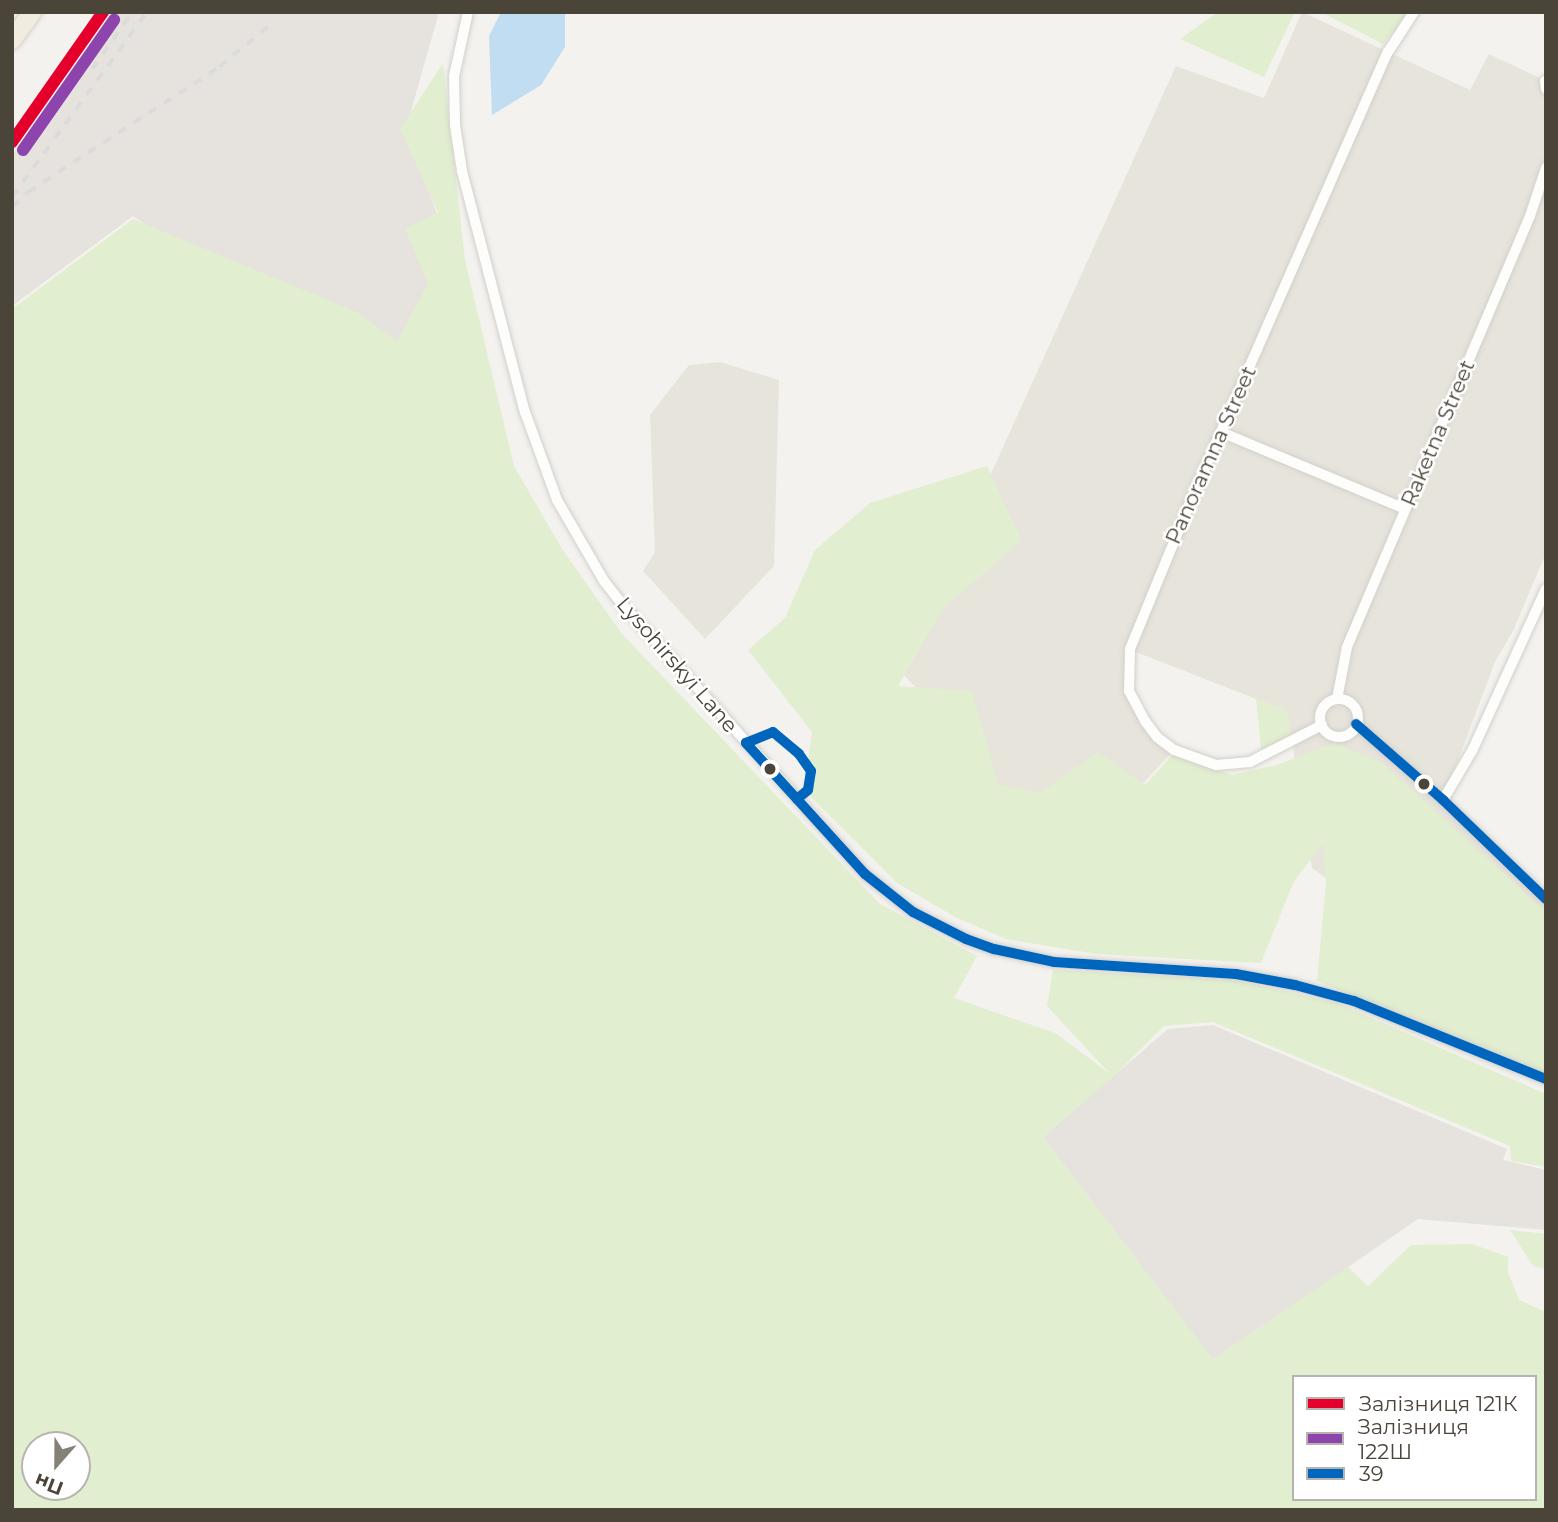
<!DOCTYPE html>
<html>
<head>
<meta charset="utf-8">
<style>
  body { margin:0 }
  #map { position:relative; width:1558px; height:1522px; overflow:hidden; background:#f4f2ee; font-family:Montserrat,sans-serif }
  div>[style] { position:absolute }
  .residential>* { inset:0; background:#e7e4dc }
  .industrial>* { inset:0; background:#e6e2de }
  .green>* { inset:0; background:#e1eecf }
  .water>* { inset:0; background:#c0ddf1 }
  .roads { filter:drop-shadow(0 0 2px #d2d0cb) drop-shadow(0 0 2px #d2d0cb) }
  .minor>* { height:10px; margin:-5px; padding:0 5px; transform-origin:5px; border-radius:5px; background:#fdfdfc }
  .minor>.ring { margin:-5px; padding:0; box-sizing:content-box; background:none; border:10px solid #fdfdfc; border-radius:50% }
  .trunk>* { height:18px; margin:-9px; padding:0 9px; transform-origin:9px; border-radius:9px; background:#f0ece0 }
  .rail>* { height:3.5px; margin-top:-1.75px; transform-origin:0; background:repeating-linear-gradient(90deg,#dbdbda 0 9px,transparent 0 18px) }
  .bus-1>* { height:10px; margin:-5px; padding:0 5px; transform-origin:5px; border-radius:5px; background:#0065bd }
  .rail-1>* { height:12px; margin:-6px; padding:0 6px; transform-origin:6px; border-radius:6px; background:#e4002b }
  .rail-2>* { height:12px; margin:-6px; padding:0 6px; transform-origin:6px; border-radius:6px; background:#8e44ad }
  .dots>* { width:19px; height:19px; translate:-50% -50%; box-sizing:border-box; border:4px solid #fff; border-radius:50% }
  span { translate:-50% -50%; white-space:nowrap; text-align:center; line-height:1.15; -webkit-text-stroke:5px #fff; paint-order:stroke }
  .street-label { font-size:21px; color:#4b4439 }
  .frame { position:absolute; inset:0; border:14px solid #4b4439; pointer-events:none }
  .legend { position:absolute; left:1292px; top:1375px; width:245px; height:126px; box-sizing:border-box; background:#fff; border:2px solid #b7b4b0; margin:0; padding:9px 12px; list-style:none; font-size:21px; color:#4b4439 }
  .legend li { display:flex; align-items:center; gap:14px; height:35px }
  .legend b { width:35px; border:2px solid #b7b4b0 }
  .north { position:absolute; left:21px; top:1431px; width:70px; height:70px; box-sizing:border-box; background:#fff; border:2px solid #b7b4b0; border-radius:50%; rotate:201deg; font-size:19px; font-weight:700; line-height:28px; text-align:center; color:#4b4439 }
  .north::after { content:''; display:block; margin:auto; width:24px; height:32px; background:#868178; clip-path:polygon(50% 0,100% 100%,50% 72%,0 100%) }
</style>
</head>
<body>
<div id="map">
  <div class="residential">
    <div style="clip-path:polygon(1302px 12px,1470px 90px,1489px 54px,1546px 81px,1546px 553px,1514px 629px,1495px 662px,1443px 800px,1546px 899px,1546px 1036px,1312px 868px,1287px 711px,1131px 650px,1129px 691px,1145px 721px,1174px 750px,1082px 849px,979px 779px,979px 753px,897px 668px,925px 619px,1176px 66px,1264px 98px)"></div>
    <div style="clip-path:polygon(720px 362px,779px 380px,774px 566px,705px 639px,643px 571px,655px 552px,650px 415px,689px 365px)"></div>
  </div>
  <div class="industrial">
    <div style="clip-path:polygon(119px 12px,439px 12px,406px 129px,463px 285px,445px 427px,133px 216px,12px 306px,12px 155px)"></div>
    <div style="clip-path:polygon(1213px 1025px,1507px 1149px,1503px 1160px,1546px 1170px,1546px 1230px,1418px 1219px,1213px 1360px,1043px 1137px,1168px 1029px)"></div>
  </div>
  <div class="green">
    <div style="clip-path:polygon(1218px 12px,1295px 12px,1264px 77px,1180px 39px)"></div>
    <div style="clip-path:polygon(1321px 12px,1411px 12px,1383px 44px)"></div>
    <div style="clip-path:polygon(evenodd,443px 63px,465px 260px,514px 466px,562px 549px,622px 634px,880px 904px,977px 956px,954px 998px,1055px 1033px,1109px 1073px,1047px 1006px,1053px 970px,1235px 980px,1337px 1003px,1546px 1094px,1546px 1167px,1511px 1161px,1510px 1146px,1213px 1022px,1164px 1026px,1114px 1076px,1043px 1137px,1213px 1359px,1348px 1267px,1368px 1286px,1411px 1245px,1472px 1244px,1508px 1257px,1508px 1272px,1519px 1300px,1546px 1312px,1546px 1510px,12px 1510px,12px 309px,133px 219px,357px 312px,397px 341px,428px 284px,405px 229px,438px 212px,400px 129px,443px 63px,1294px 1377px,1535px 1377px,1535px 1499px,1294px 1499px,1294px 1377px,443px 63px,35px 1445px,77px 1445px,77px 1487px,35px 1487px,35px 1445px)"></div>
    <div style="clip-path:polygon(987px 466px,1021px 540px,943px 609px,898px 686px,972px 691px,998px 784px,1040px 793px,1098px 752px,1145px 785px,1173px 754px,1232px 775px,1277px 765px,1334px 743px,1381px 762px,1546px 912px,1546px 1074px,1317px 981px,1326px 883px,1323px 844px,1294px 881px,1261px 963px,1097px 954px,1006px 939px,955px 917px,897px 883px,804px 790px,812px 732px,748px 650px,785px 618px,815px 550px,870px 503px)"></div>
    <div style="clip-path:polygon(1256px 698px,1287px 711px,1291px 736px,1261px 749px)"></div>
    <div style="clip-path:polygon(1510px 1230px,1546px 1234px,1546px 1269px,1533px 1266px)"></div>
  </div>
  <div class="water">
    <div style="clip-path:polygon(501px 12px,565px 12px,565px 47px,541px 85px,492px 115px,489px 36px)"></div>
  </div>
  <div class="roads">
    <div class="minor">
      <div style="left:468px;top:12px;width:66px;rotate:102.3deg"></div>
      <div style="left:454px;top:76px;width:49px;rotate:88.8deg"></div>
      <div style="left:455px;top:125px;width:47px;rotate:81.3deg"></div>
      <div style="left:462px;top:171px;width:249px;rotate:75.4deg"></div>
      <div style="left:525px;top:412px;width:94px;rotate:70deg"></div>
      <div style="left:557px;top:500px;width:94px;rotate:59.9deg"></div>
      <div style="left:604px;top:581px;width:31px;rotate:52deg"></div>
      <div style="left:623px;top:605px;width:362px;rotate:48deg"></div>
      <div style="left:865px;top:874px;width:61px;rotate:38.4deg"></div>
      <div style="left:913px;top:912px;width:59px;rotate:27deg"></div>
      <div style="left:966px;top:939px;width:30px;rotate:20deg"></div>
      <div style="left:994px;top:949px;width:61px;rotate:12.2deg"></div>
      <div style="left:1054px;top:962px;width:182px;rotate:3.8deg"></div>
      <div style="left:1236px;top:974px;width:60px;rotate:10.6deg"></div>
      <div style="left:1295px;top:985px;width:61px;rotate:15.2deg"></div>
      <div style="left:1354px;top:1001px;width:207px;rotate:22.1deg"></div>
      <div style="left:1545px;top:81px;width:8px;rotate:83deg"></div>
      <div style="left:1221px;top:432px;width:199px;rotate:22.7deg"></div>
      <div style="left:1337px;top:699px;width:53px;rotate:-79.1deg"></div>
      <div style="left:1347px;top:647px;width:468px;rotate:-67deg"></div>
      <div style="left:1530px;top:216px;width:51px;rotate:-71.6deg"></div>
      <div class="ring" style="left:1320px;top:699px;width:28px;height:28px"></div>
      <div style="left:1356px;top:724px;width:116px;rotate:41.1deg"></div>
      <div style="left:1443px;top:800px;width:143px;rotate:43.9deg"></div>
      <div style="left:1322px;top:725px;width:81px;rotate:152.8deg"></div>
      <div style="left:1250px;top:762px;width:34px;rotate:175deg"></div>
      <div style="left:1216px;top:765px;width:45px;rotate:-160.3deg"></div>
      <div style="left:1174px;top:750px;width:21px;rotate:-143deg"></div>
      <div style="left:1157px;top:737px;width:20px;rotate:-127deg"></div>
      <div style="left:1145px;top:721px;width:34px;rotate:-118deg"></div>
      <div style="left:1129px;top:691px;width:42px;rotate:-88.6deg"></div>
      <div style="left:1130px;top:649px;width:169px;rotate:-67.7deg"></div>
      <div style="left:1194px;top:493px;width:482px;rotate:-66.3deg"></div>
      <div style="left:1388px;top:52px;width:48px;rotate:-57deg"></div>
      <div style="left:1443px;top:800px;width:59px;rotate:-59.5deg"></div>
      <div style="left:1473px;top:749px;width:176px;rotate:-65.5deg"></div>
    </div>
    <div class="trunk">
      <div style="left:12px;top:40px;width:34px;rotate:-54deg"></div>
    </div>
  </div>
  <div class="rail">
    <div style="left:92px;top:69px;width:70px;rotate:-54.9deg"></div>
    <div style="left:12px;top:197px;width:229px;rotate:-53.9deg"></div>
    <div style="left:12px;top:207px;width:22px;rotate:-43deg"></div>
    <div style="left:28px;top:192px;width:228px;rotate:-33.2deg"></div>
    <div style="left:219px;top:67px;width:67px;rotate:-39.6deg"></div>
  </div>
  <div class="bus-1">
    <div style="left:1356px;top:724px;width:116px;rotate:41.1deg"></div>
    <div style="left:1443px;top:800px;width:143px;rotate:43.9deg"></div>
    <div style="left:773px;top:732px;width:34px;rotate:40deg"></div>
    <div style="left:799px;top:754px;width:21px;rotate:55deg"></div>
    <div style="left:811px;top:771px;width:19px;rotate:99deg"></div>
    <div style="left:808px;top:790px;width:14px;rotate:141deg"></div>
    <div style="left:797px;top:799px;width:76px;rotate:-132.3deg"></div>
    <div style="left:746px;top:743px;width:29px;rotate:-22deg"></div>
    <div style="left:797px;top:799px;width:101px;rotate:47.8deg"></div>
    <div style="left:865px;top:874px;width:61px;rotate:38.4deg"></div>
    <div style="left:913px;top:912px;width:59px;rotate:27deg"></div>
    <div style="left:966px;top:939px;width:30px;rotate:20deg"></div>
    <div style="left:994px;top:949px;width:61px;rotate:12.2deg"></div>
    <div style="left:1054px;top:962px;width:182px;rotate:3.8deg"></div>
    <div style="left:1236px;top:974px;width:60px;rotate:10.6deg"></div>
    <div style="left:1295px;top:985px;width:61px;rotate:15.2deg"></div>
    <div style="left:1354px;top:1001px;width:207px;rotate:22.1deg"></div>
  </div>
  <div class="rail-1">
    <div style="left:12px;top:142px;width:159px;rotate:-55deg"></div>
  </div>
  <div class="rail-2">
    <div style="left:23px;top:150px;width:159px;rotate:-55deg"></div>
  </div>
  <div class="dots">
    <div style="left:770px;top:769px;background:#4b4439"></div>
    <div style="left:1424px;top:784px;background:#4b4439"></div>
  </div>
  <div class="street-label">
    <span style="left:1438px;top:433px;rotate:-67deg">Raketna Street</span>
    <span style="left:1211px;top:455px;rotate:-66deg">Panoramna Street</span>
    <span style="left:677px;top:665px;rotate:49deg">Lysohirskyi Lane</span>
  </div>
  <div class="frame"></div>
  <ul class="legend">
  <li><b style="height:9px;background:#e4002b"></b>Залізниця 121К</li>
  <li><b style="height:9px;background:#8e44ad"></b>Залізниця 122Ш</li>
  <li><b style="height:9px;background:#0065bd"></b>39</li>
  </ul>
  <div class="north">Пн</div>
</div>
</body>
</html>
